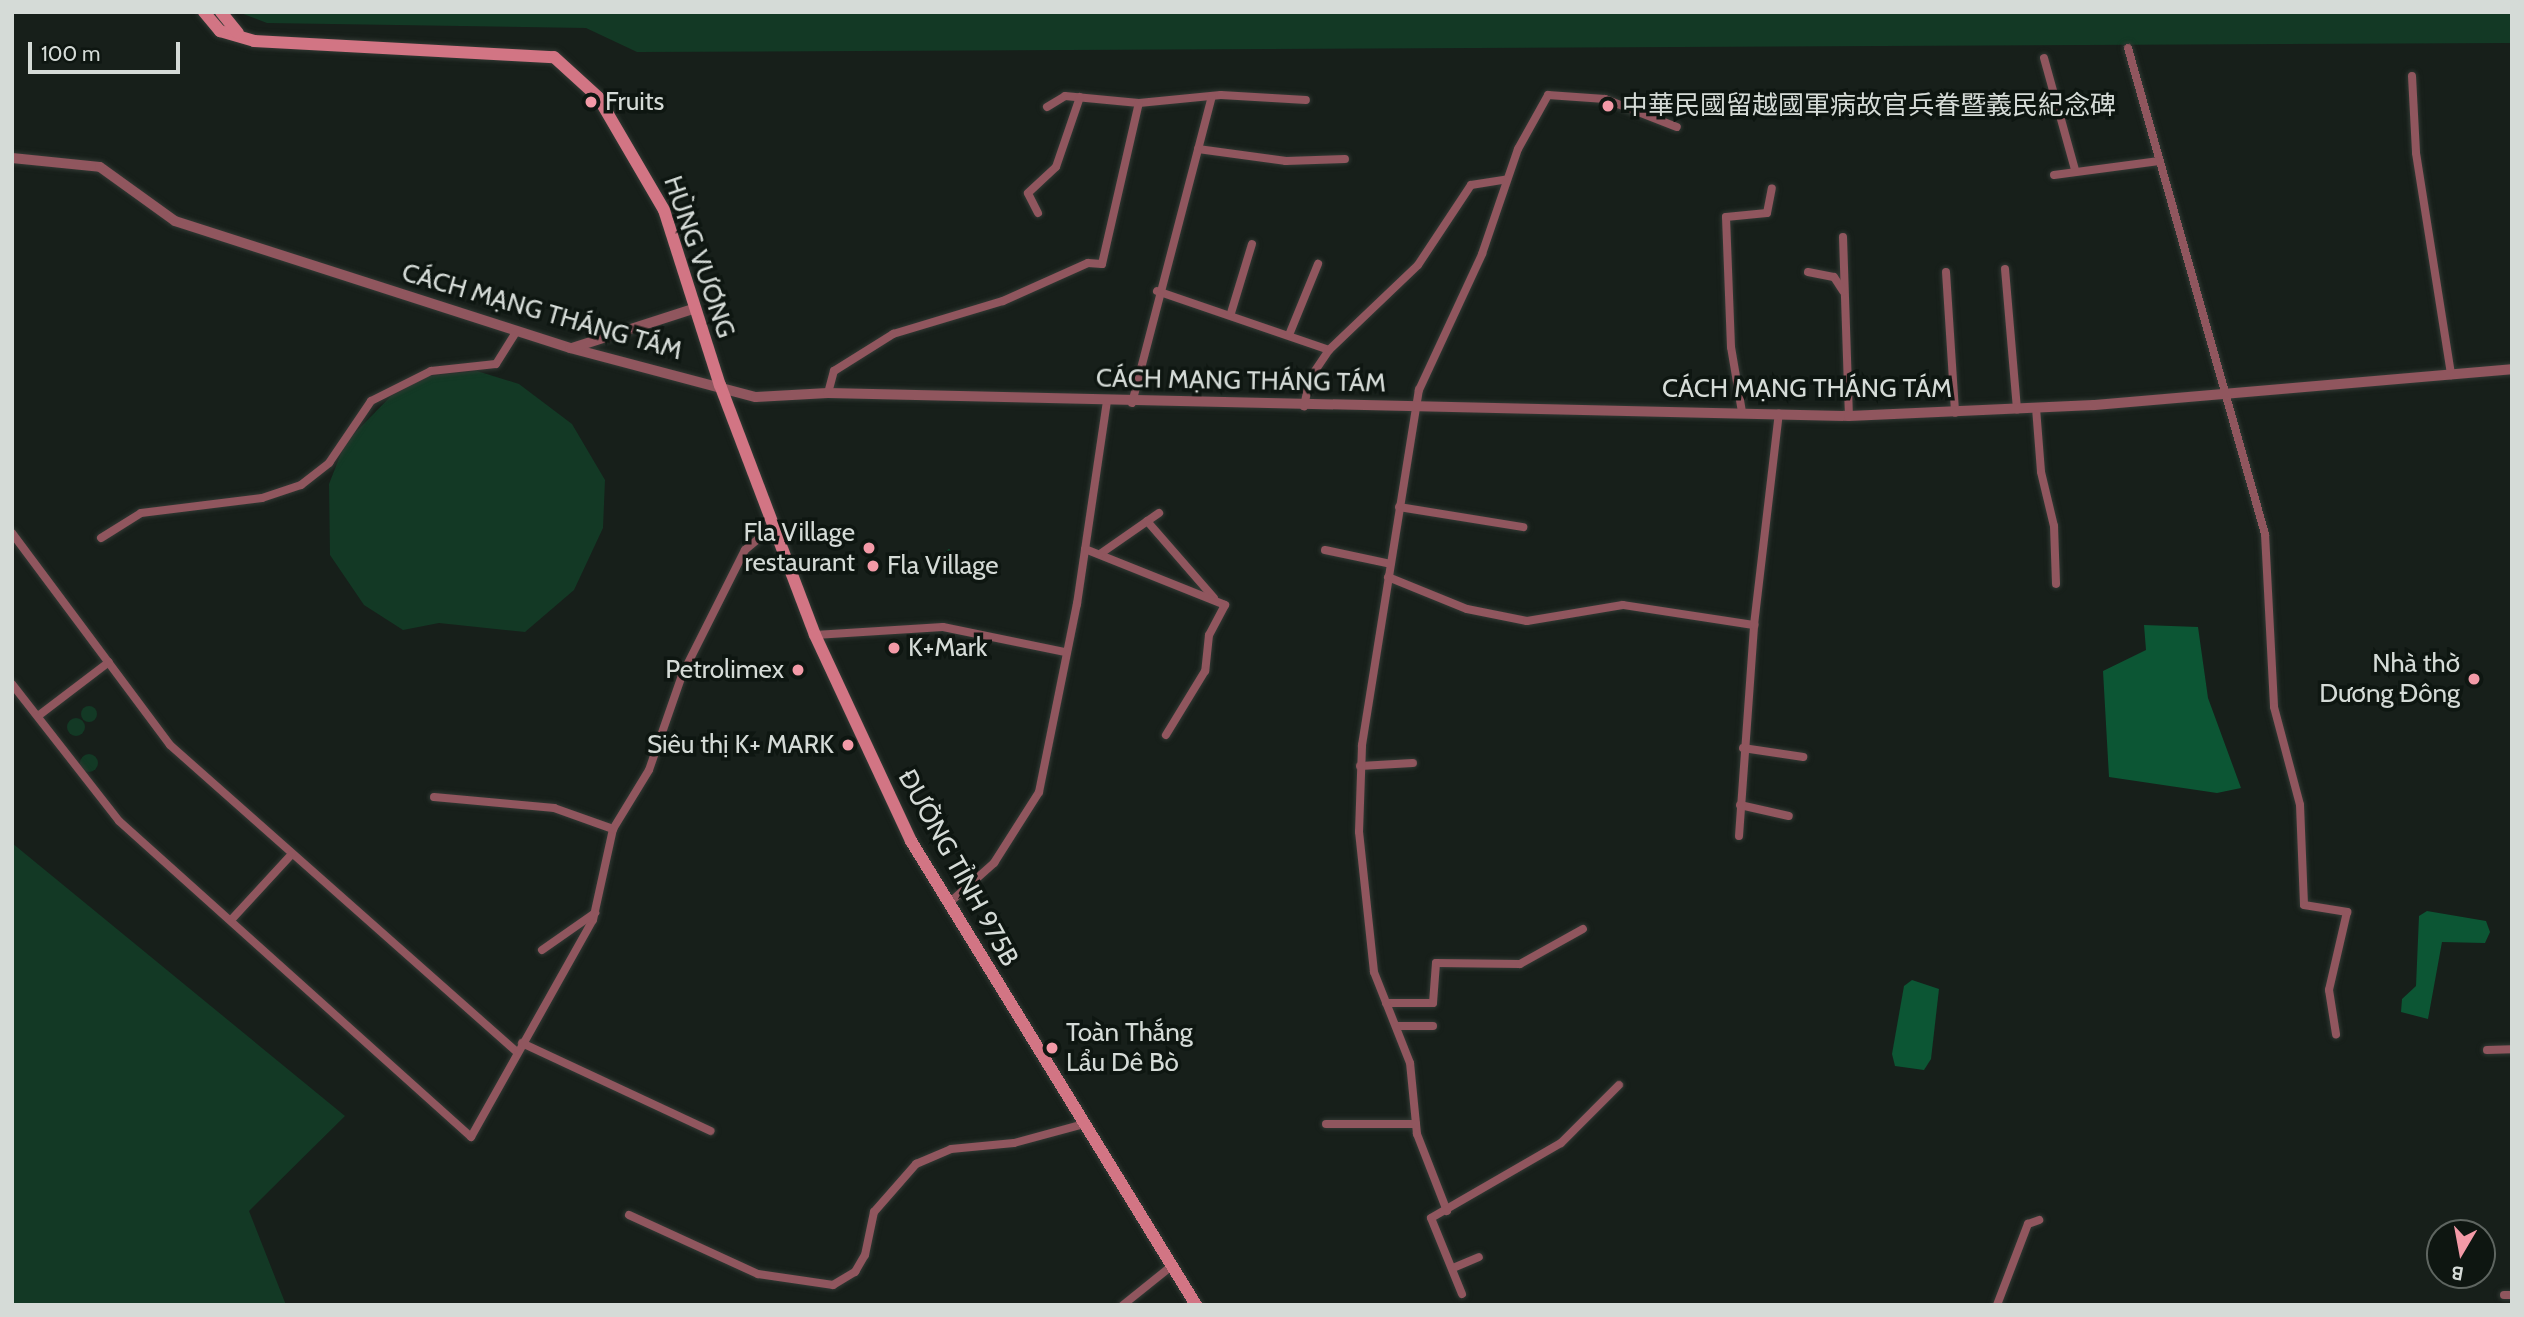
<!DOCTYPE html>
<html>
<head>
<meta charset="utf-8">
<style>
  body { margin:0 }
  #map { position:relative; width:2524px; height:1317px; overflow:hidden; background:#171f1a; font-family:Cabin,"Noto Sans SC",sans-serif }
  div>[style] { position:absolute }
  .green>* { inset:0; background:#133925 }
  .round { border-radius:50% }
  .water>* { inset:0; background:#0c5634 }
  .roads { filter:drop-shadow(0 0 2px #323934) drop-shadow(0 0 2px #323934) }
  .minor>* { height:8px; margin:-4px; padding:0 4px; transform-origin:4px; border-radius:4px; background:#90565e }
  .tertiary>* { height:10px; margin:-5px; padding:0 5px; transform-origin:5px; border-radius:5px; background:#90565e }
  .secondary>* { height:12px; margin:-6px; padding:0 6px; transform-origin:6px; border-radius:6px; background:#d27584 }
  .dots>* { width:19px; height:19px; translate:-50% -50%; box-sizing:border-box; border:4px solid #0e1611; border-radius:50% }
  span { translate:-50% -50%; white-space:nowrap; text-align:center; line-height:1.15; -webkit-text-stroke:7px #0e1611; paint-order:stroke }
  .poi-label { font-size:26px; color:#d5dbd7 }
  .left { translate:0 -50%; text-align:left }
  .right { translate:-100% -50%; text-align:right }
  .street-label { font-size:26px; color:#d5dbd7 }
  .frame { position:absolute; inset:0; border:14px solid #d5dbd7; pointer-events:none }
  .north { position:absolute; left:2426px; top:1219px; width:70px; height:70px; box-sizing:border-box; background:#0e1611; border:2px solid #5e6560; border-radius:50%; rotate:190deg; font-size:19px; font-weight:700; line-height:28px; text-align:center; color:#d5dbd7 }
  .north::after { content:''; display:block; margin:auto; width:24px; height:32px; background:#f39aa7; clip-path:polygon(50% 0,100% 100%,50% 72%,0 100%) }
  .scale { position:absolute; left:28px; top:42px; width:152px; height:32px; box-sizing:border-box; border:4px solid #d5dbd7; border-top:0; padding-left:9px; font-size:21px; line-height:24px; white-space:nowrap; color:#d5dbd7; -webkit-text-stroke:5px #0e1611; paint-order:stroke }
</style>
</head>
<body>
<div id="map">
  <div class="green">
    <div style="clip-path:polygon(238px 12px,2512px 12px,2512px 43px,637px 52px,586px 28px,267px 23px)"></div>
    <div style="clip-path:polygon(477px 371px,519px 384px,572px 424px,605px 480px,603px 528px,574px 590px,525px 632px,439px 623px,403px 630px,364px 605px,330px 555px,329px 484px,345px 443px,391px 396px,429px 376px)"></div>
    <div class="round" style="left:81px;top:706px;width:16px;height:16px"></div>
    <div class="round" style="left:67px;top:718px;width:18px;height:18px"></div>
    <div class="round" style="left:80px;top:754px;width:18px;height:18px"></div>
    <div style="clip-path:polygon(12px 843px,345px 1116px,249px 1211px,286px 1305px,12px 1305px)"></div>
  </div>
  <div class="water">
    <div style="clip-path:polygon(949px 549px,964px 563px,946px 573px,934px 559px)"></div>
    <div style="clip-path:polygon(2144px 625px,2198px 627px,2208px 698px,2241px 788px,2217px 793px,2109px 777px,2103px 671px,2146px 650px)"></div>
    <div style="clip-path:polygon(2427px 911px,2486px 921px,2490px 932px,2485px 943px,2442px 942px,2428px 1019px,2401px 1012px,2402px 999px,2416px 986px,2419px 916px)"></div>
    <div style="clip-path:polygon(1912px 980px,1939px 989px,1931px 1059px,1924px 1070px,1895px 1066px,1892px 1054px,1904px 986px)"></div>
  </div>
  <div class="roads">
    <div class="minor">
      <div style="left:2128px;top:48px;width:505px;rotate:74.26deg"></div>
      <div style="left:2265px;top:534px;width:173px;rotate:87deg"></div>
      <div style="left:2274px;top:707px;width:101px;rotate:75.1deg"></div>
      <div style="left:2300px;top:805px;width:100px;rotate:87.7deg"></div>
      <div style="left:2304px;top:905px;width:44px;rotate:9.2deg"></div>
      <div style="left:2347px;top:912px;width:80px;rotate:103deg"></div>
      <div style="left:2329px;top:990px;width:45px;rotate:81deg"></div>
      <div style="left:2044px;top:58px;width:116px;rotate:74.5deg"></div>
      <div style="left:2412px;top:76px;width:77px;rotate:87deg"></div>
      <div style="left:2416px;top:153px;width:225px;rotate:81deg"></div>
      <div style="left:1047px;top:107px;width:21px;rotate:-31deg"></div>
      <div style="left:1065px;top:96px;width:74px;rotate:5.4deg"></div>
      <div style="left:1139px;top:103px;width:82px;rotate:-5.6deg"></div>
      <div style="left:1221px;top:95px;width:85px;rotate:3.4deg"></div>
      <div style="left:1198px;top:149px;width:89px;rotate:7.8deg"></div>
      <div style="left:1286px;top:161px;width:59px;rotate:-1.9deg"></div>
      <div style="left:2054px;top:175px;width:106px;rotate:-7.6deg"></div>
      <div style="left:1038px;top:213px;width:22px;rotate:-117deg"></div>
      <div style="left:1028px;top:193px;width:38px;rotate:-43deg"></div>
      <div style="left:1056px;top:167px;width:74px;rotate:-71.1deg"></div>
      <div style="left:1843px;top:237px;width:179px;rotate:88.1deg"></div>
      <div style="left:2005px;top:269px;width:141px;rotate:85.1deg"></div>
      <div style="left:1808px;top:272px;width:26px;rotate:11deg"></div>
      <div style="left:1834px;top:277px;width:17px;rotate:57deg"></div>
      <div style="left:1946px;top:272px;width:141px;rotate:86.3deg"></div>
      <div style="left:1157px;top:291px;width:182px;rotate:18.9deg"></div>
      <div style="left:1329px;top:350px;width:34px;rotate:124deg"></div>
      <div style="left:1310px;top:378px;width:29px;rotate:102deg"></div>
      <div style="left:1231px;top:313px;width:72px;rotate:-73.1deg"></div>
      <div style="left:1289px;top:335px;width:77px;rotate:-67.8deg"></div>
      <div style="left:1329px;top:350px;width:123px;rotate:-43.7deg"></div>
      <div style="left:1418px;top:265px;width:96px;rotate:-56.5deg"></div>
      <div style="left:1471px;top:185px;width:36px;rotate:-9deg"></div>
      <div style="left:828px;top:393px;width:23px;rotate:-75deg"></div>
      <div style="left:834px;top:371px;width:70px;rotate:-32.1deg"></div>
      <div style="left:893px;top:334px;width:115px;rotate:-16.7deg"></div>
      <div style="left:1003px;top:301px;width:93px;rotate:-24.1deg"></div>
      <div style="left:1088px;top:263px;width:14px;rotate:4deg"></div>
      <div style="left:1102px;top:264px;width:165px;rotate:-77.1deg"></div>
      <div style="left:1132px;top:403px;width:317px;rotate:-75.4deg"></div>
      <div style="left:2036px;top:408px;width:64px;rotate:85.5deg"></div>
      <div style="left:2041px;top:472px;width:56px;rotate:76.5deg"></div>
      <div style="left:2054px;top:526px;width:58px;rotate:88deg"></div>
      <div style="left:1742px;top:412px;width:66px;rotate:-99.6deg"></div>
      <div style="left:1731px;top:347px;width:130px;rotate:-92.2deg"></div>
      <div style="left:1726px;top:217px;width:41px;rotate:-5.6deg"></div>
      <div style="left:1767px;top:213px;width:25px;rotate:-79deg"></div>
      <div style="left:1399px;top:507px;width:126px;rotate:9.2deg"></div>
      <div style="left:1147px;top:521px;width:102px;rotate:49deg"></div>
      <div style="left:12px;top:533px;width:264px;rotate:53.3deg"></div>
      <div style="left:170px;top:745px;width:462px;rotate:41.5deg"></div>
      <div style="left:101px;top:538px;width:47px;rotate:-32deg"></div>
      <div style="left:141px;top:513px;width:122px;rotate:-7.1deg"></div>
      <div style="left:262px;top:498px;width:41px;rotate:-18.4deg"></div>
      <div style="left:301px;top:485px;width:36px;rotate:-38deg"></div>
      <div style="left:329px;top:463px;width:75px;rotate:-55.9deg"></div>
      <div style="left:371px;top:401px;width:67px;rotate:-26.6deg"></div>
      <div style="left:431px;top:371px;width:65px;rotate:-6.1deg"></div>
      <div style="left:496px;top:364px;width:38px;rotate:-58deg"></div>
      <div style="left:1085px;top:549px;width:151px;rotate:21.8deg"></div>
      <div style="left:1225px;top:605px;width:34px;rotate:118deg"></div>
      <div style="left:1209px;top:635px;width:36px;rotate:96deg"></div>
      <div style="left:1205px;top:671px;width:75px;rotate:121.4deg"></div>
      <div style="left:1325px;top:550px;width:67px;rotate:12deg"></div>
      <div style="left:1100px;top:554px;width:72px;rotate:-34.8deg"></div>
      <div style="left:1388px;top:577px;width:85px;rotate:22.1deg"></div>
      <div style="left:1467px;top:609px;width:61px;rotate:11.3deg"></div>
      <div style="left:1527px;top:621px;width:97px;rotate:-9.5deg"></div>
      <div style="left:1623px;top:605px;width:133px;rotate:8.7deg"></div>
      <div style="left:815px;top:635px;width:128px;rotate:-3.6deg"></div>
      <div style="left:943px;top:627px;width:125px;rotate:11.6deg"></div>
      <div style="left:12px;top:684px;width:174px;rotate:52deg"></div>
      <div style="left:119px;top:821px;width:473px;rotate:41.9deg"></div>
      <div style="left:471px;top:1137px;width:249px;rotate:-60.7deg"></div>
      <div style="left:593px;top:920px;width:93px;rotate:-77.6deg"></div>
      <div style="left:613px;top:829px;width:69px;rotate:-58.6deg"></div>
      <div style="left:649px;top:770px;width:101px;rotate:-70.8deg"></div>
      <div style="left:682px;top:675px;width:140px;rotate:-63.3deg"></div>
      <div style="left:745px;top:550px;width:38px;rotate:-40deg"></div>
      <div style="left:38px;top:716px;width:89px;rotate:-37.3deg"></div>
      <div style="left:1743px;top:748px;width:61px;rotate:8.5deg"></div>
      <div style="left:1360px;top:766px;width:53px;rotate:-3.2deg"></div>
      <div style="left:434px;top:797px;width:121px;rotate:5.2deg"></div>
      <div style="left:554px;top:808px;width:63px;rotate:19.6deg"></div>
      <div style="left:1740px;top:805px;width:50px;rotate:12.7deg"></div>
      <div style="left:1739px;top:836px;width:212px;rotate:-85.9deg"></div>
      <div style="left:1754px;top:625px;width:213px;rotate:-83.3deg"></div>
      <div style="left:948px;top:904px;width:62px;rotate:-41.7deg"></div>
      <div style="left:994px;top:863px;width:84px;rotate:-57.6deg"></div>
      <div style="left:1039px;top:792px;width:192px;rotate:-78.6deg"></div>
      <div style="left:1077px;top:604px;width:204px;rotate:-81.6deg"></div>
      <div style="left:232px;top:919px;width:88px;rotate:-47.3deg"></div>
      <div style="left:542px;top:950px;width:65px;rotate:-34.9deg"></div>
      <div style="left:1386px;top:1003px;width:47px"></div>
      <div style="left:1433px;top:1003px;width:40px;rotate:-85.7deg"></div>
      <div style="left:1436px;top:963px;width:84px;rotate:0.7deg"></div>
      <div style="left:1520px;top:964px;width:72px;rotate:-29.1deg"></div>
      <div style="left:1396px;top:1026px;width:37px"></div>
      <div style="left:522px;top:1043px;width:208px;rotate:25deg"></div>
      <div style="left:2487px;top:1050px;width:25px;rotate:-2deg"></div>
      <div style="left:1326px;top:1124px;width:90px"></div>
      <div style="left:1447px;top:1211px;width:83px;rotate:-111.3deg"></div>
      <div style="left:1417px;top:1134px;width:71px;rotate:-95.6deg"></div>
      <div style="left:1410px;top:1063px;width:98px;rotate:-111.6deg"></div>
      <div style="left:1374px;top:972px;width:141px;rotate:-96.1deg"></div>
      <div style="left:1359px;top:832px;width:87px;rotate:-88deg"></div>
      <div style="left:1362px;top:745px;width:360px;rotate:-80.9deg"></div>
      <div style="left:1419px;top:390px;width:150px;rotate:-65.1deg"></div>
      <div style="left:1482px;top:254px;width:111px;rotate:-71.1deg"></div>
      <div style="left:1518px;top:149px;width:62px;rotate:-60.9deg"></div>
      <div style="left:1548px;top:95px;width:57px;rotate:4deg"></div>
      <div style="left:1605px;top:99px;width:77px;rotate:21.3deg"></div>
      <div style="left:629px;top:1215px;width:142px;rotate:24.6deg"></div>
      <div style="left:758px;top:1274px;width:76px;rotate:8.3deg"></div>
      <div style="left:833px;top:1285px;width:26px;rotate:-31deg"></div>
      <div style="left:855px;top:1272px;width:20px;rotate:-60deg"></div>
      <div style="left:865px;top:1255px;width:44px;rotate:-78.2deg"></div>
      <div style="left:874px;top:1212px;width:64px;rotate:-48.8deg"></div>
      <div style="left:916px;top:1164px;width:38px;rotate:-23deg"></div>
      <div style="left:951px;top:1149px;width:63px;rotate:-5.4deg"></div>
      <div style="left:1014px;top:1143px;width:73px;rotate:-15.2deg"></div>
      <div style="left:1453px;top:1268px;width:28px;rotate:-23deg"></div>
      <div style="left:1462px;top:1294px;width:82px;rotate:-112.2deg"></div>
      <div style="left:1431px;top:1218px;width:150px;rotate:-30deg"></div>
      <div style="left:1561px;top:1143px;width:82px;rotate:-45deg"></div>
      <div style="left:2504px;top:1295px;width:8px"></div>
      <div style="left:1123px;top:1305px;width:64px;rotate:-38.7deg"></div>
      <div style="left:1997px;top:1305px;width:87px;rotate:-69.1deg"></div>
      <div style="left:2028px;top:1224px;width:12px;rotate:-20deg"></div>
    </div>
    <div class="tertiary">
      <div style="left:12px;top:158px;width:88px;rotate:5.8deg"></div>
      <div style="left:100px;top:167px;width:92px;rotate:35.8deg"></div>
      <div style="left:175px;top:221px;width:415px;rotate:17.8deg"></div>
      <div style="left:570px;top:348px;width:192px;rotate:14.8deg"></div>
      <div style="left:756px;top:397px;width:72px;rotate:-3.2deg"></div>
      <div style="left:828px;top:393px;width:1021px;rotate:1.29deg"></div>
      <div style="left:1849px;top:416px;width:245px;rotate:-2.6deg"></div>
      <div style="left:2094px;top:405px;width:420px;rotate:-4.9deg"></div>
      <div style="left:572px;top:348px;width:127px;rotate:-17.9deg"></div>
    </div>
    <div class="secondary">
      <div style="left:204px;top:12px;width:25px;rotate:50deg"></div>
      <div style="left:220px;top:31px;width:35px;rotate:16deg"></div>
      <div style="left:254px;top:41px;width:300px;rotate:3.1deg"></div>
      <div style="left:554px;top:57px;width:59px;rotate:42.3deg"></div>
      <div style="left:598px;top:97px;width:131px;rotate:59.7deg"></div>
      <div style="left:664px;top:210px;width:184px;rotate:72.3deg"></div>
      <div style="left:720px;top:385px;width:267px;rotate:69.2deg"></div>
      <div style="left:815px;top:635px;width:227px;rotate:65deg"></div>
      <div style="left:911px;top:841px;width:545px;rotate:58.44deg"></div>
      <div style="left:221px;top:12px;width:27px;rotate:51deg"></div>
    </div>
  </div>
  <div class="dots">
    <div style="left:591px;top:102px;background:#f39aa7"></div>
    <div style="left:1608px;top:106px;background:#f39aa7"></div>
    <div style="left:869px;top:548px;background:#f39aa7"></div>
    <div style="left:873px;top:566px;background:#f39aa7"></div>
    <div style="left:894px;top:648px;background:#f39aa7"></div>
    <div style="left:798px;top:670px;background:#f39aa7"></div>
    <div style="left:2474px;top:679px;background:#f39aa7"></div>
    <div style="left:848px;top:745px;background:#f39aa7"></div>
    <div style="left:1052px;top:1048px;background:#f39aa7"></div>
  </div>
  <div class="poi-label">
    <span class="left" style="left:605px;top:102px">Fruits</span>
    <span class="left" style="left:1622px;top:106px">中華民國留越國軍病故官兵眷暨義民紀念碑</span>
    <span class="right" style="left:855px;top:548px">Fla Village<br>restaurant</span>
    <span class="left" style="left:887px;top:566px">Fla Village</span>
    <span class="left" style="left:908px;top:648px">K+Mark</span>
    <span class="right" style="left:2460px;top:679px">Nhà thờ<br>Dương Đông</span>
    <span class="right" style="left:784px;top:670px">Petrolimex</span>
    <span class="right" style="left:834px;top:745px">Siêu thị K+ MARK</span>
    <span class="left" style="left:1066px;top:1048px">Toàn Thắng<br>Lẩu Dê Bò</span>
  </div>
  <div class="street-label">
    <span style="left:699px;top:257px;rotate:71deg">HÙNG VƯƠNG</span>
    <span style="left:542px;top:312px;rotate:16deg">CÁCH MẠNG THÁNG TÁM</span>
    <span style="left:1241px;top:381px;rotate:1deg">CÁCH MẠNG THÁNG TÁM</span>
    <span style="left:1807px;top:389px">CÁCH MẠNG THÁNG TÁM</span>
    <span style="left:958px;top:868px;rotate:61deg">ĐƯỜNG TỈNH 975B</span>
  </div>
  <div class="frame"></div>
  <div class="north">B</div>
  <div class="scale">100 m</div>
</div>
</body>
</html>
